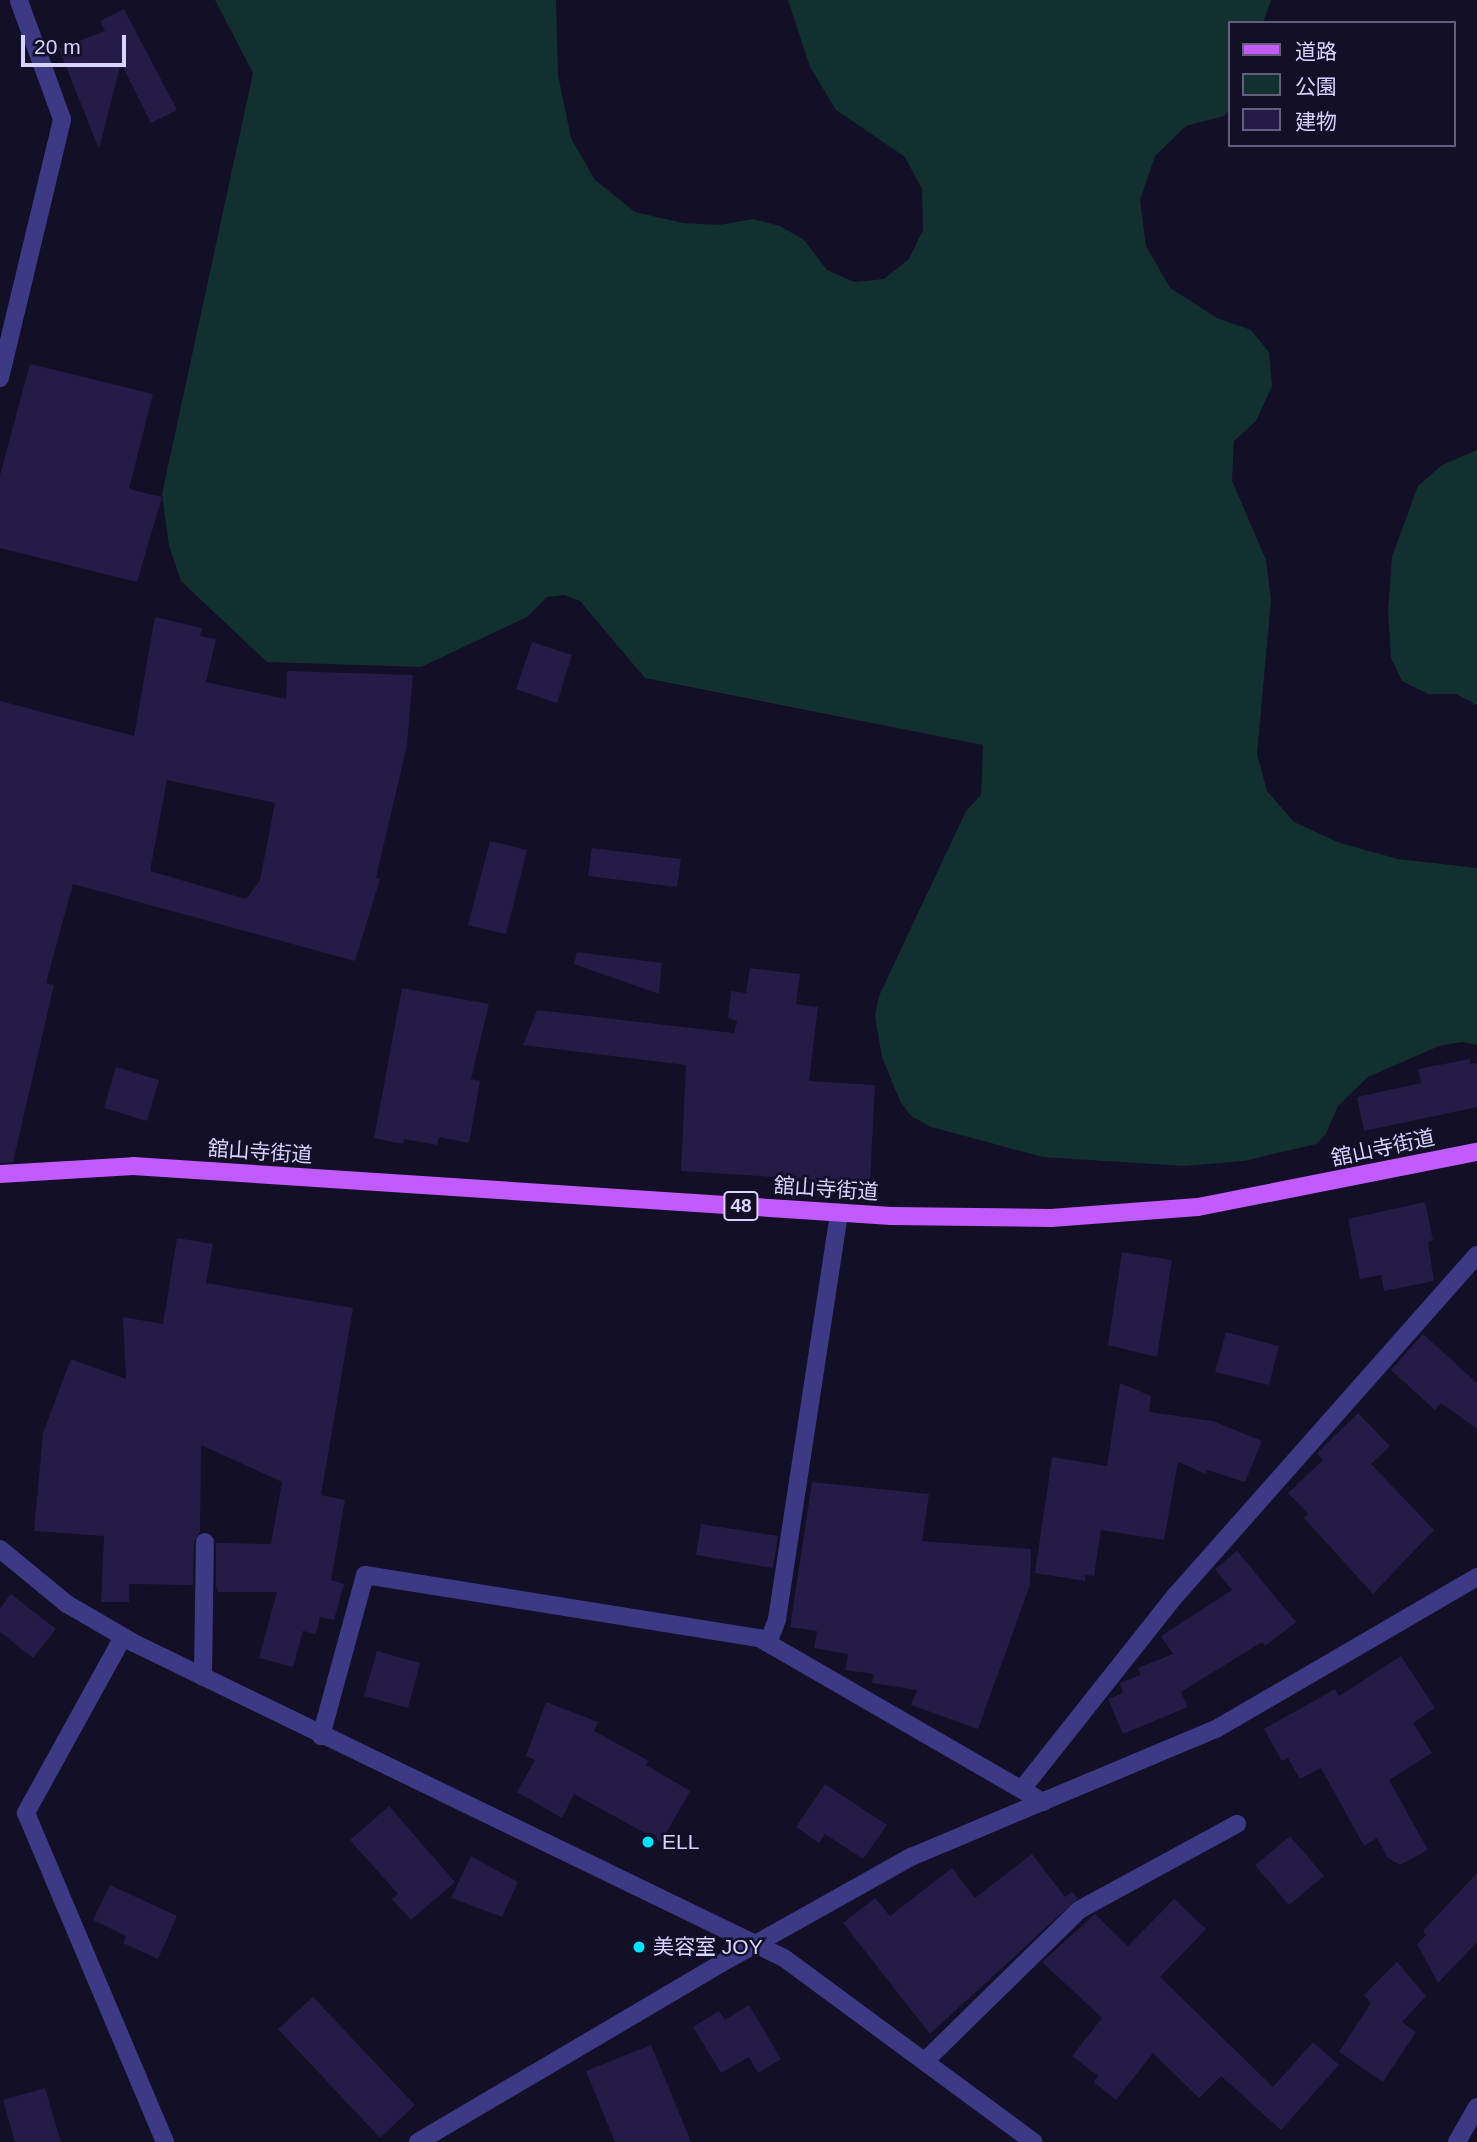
<!DOCTYPE html>
<html>
<head>
<meta charset="utf-8">
<style>
  body { margin:0 }
  #map { position:relative; width:1477px; height:2142px; overflow:hidden; background:#130f26; font-family:Arial,"Noto Sans JP",sans-serif }
  div>[style] { position:absolute }
  .green>* { inset:0; background:#12302f }
  .building>* { inset:0; background:#241b47 }
  .minor>* { height:18px; margin:-9px; padding:0 9px; transform-origin:9px; border-radius:9px; background:#3d3a85 }
  .tertiary>* { height:18px; margin:-9px; padding:0 9px; transform-origin:9px; border-radius:9px; background:#3d3a85 }
  .primary>* { height:18px; margin:-9px; padding:0 9px; transform-origin:9px; border-radius:9px; background:#c25bff }
  .dots>* { width:19px; height:19px; translate:-50% -50%; box-sizing:border-box; border:4px solid #130f26; border-radius:50% }
  span { translate:-50% -50%; white-space:nowrap; text-align:center; line-height:1.15; -webkit-text-stroke:5px #130f26; paint-order:stroke }
  .shield-label span { padding:2px 5px; background:#130f26; border:2px solid; border-radius:5px; -webkit-text-stroke-width:0 }
  .shield-label { font-size:19px; color:#d9d4ff; font-weight:700 }
  .street-label { font-size:21px; color:#d9d4ff }
  .poi-label { font-size:21px; color:#d9d4ff }
  .left { translate:0 -50%; text-align:left }
  .legend { position:absolute; left:1228px; top:21px; width:228px; height:126px; box-sizing:border-box; background:#130f26; border:2px solid #625e7d; margin:0; padding:9px 12px; list-style:none; font-size:21px; color:#d9d4ff }
  .legend li { display:flex; align-items:center; gap:14px; height:35px }
  .legend b { width:35px; border:2px solid #625e7d }
  .scale { position:absolute; left:21px; top:35px; width:105px; height:32px; box-sizing:border-box; border:4px solid #d9d4ff; border-top:0; padding-left:9px; font-size:21px; line-height:24px; white-space:nowrap; color:#d9d4ff; -webkit-text-stroke:5px #130f26; paint-order:stroke }
</style>
</head>
<body>
<div id="map">
  <div class="green">
    <div style="clip-path:polygon(215px 0,556px 0,558px 75px,571px 138px,595px 180px,635px 212px,683px 223px,719px 225px,753px 219px,780px 226px,804px 240px,827px 270px,854px 282px,884px 279px,909px 259px,923px 230px,922px 189px,905px 157px,836px 110px,810px 67px,788px 0,1271px 0,1263px 23px,1230px 23px,1230px 110px,1224px 116px,1186px 126px,1155px 156px,1140px 200px,1146px 246px,1170px 288px,1217px 318px,1251px 330px,1269px 352px,1272px 386px,1256px 421px,1234px 441px,1232px 481px,1266px 560px,1271px 600px,1257px 754px,1267px 791px,1294px 822px,1340px 843px,1398px 859px,1477px 868px,1477px 1045px,1462px 1042px,1439px 1046px,1368px 1077px,1338px 1106px,1326px 1134px,1316px 1144px,1244px 1161px,1184px 1166px,1043px 1157px,931px 1127px,911px 1116px,900px 1101px,882px 1057px,875px 1016px,879px 996px,966px 811px,981px 795px,983px 745px,645px 678px,580px 601px,564px 595px,547px 597px,527px 617px,421px 667px,267px 662px,181px 581px,169px 546px,162px 494px,253px 73px)"></div>
    <div style="clip-path:polygon(1477px 450px,1477px 705px,1456px 694px,1428px 694px,1402px 681px,1391px 658px,1388px 611px,1392px 557px,1418px 486px,1442px 465px)"></div>
  </div>
  <div class="building">
    <div style="clip-path:polygon(124px 9px,177px 110px,151px 123px,121px 63px,99px 149px,59px 49px,105px 31px,100px 21px)"></div>
    <div style="clip-path:polygon(30px 364px,153px 394px,129px 489px,162px 497px,137px 582px,0 548px,0 475px)"></div>
    <div style="clip-path:polygon(evenodd,155px 617px,202px 628px,200px 636px,216px 639px,206px 682px,286px 699px,287px 671px,413px 675px,407px 745px,376px 878px,380px 879px,355px 961px,73px 884px,46px 983px,54px 985px,13px 1162px,0 1163px,0 701px,134px 736px,155px 617px,167px 780px,275px 803px,260px 880px,246px 899px,150px 871px,167px 780px)"></div>
    <div style="clip-path:polygon(532px 642px,572px 655px,557px 703px,516px 689px)"></div>
    <div style="clip-path:polygon(490px 841px,527px 850px,506px 934px,468px 925px)"></div>
    <div style="clip-path:polygon(592px 848px,681px 859px,677px 887px,588px 876px)"></div>
    <div style="clip-path:polygon(577px 952px,662px 963px,659px 994px,574px 964px)"></div>
    <div style="clip-path:polygon(750px 968px,800px 974px,796px 1004px,818px 1007px,809px 1081px,875px 1085px,870px 1183px,681px 1171px,686px 1065px,523px 1045px,537px 1010px,734px 1033px,737px 1021px,728px 1018px,731px 991px,746px 993px)"></div>
    <div style="clip-path:polygon(402px 988px,489px 1004px,471px 1079px,480px 1081px,469px 1143px,439px 1137px,437px 1145px,404px 1139px,403px 1144px,374px 1138px)"></div>
    <div style="clip-path:polygon(1470px 1059px,1470px 1064px,1477px 1063px,1477px 1107px,1364px 1131px,1357px 1097px,1421px 1083px,1418px 1069px)"></div>
    <div style="clip-path:polygon(116px 1067px,159px 1080px,147px 1121px,104px 1108px)"></div>
    <div style="clip-path:polygon(1425px 1202px,1433px 1240px,1428px 1242px,1434px 1281px,1384px 1291px,1381px 1275px,1360px 1279px,1348px 1219px)"></div>
    <div style="clip-path:polygon(177px 1238px,213px 1244px,206px 1283px,353px 1308px,321px 1495px,345px 1500px,331px 1580px,344px 1584px,334px 1620px,320px 1617px,316px 1634px,303px 1631px,293px 1667px,259px 1658px,277px 1592px,218px 1592px,216px 1586px,216px 1543px,271px 1544px,282px 1482px,201px 1445px,200px 1532px,194px 1542px,193px 1585px,129px 1584px,129px 1602px,101px 1602px,104px 1536px,34px 1531px,43px 1433px,71px 1359px,126px 1379px,123px 1317px,163px 1324px)"></div>
    <div style="clip-path:polygon(1122px 1252px,1172px 1260px,1157px 1357px,1108px 1345px)"></div>
    <div style="clip-path:polygon(1226px 1332px,1279px 1346px,1269px 1385px,1215px 1372px)"></div>
    <div style="clip-path:polygon(1423px 1334px,1477px 1383px,1477px 1429px,1441px 1403px,1435px 1410px,1391px 1370px)"></div>
    <div style="clip-path:polygon(1120px 1383px,1151px 1396px,1149px 1412px,1213px 1421px,1262px 1441px,1245px 1482px,1207px 1470px,1206px 1474px,1178px 1462px,1164px 1540px,1101px 1530px,1094px 1576px,1085px 1575px,1085px 1581px,1035px 1573px,1052px 1457px,1107px 1466px)"></div>
    <div style="clip-path:polygon(1358px 1413px,1390px 1446px,1371px 1464px,1434px 1530px,1373px 1594px,1304px 1518px,1308px 1514px,1288px 1493px,1323px 1460px,1317px 1453px)"></div>
    <div style="clip-path:polygon(812px 1482px,929px 1494px,922px 1541px,1031px 1549px,1030px 1585px,978px 1729px,911px 1705px,917px 1690px,872px 1683px,874px 1674px,845px 1670px,848px 1654px,814px 1648px,817px 1631px,790px 1627px)"></div>
    <div style="clip-path:polygon(701px 1524px,778px 1536px,773px 1568px,696px 1555px)"></div>
    <div style="clip-path:polygon(1237px 1551px,1296px 1622px,1265px 1646px,1262px 1642px,1181px 1692px,1188px 1707px,1123px 1734px,1108px 1699px,1123px 1693px,1120px 1683px,1141px 1675px,1138px 1668px,1173px 1654px,1161px 1636px,1232px 1590px,1215px 1569px)"></div>
    <div style="clip-path:polygon(11px 1594px,56px 1629px,33px 1658px,0 1632px,0 1608px)"></div>
    <div style="clip-path:polygon(377px 1651px,420px 1663px,408px 1708px,364px 1696px)"></div>
    <div style="clip-path:polygon(1401px 1656px,1435px 1708px,1413px 1723px,1432px 1753px,1389px 1780px,1428px 1850px,1400px 1865px,1388px 1858px,1377px 1838px,1364px 1846px,1321px 1768px,1300px 1779px,1288px 1758px,1282px 1761px,1264px 1729px,1335px 1689px,1339px 1696px)"></div>
    <div style="clip-path:polygon(546px 1702px,598px 1722px,594px 1731px,649px 1761px,646px 1765px,690px 1791px,661px 1842px,574px 1794px,562px 1818px,517px 1792px,535px 1760px,526px 1756px)"></div>
    <div style="clip-path:polygon(825px 1784px,887px 1825px,863px 1859px,825px 1834px,819px 1843px,796px 1827px)"></div>
    <div style="clip-path:polygon(389px 1806px,455px 1882px,411px 1920px,392px 1899px,398px 1894px,350px 1840px)"></div>
    <div style="clip-path:polygon(1290px 1836px,1324px 1876px,1289px 1905px,1255px 1865px)"></div>
    <div style="clip-path:polygon(1032px 1854px,1065px 1897px,1072px 1892px,1078px 1898px,930px 2034px,843px 1923px,875px 1898px,890px 1916px,952px 1868px,975px 1898px)"></div>
    <div style="clip-path:polygon(471px 1856px,518px 1882px,502px 1917px,451px 1898px)"></div>
    <div style="clip-path:polygon(1477px 1873px,1477px 1942px,1438px 1983px,1417px 1944px,1426px 1935px,1423px 1931px)"></div>
    <div style="clip-path:polygon(110px 1885px,177px 1916px,158px 1959px,123px 1943px,126px 1936px,93px 1920px)"></div>
    <div style="clip-path:polygon(1174px 1899px,1206px 1929px,1160px 1977px,1273px 2087px,1313px 2042px,1339px 2065px,1281px 2130px,1221px 2076px,1199px 2098px,1153px 2053px,1116px 2100px,1094px 2082px,1098px 2076px,1072px 2056px,1102px 2018px,1042px 1962px,1095px 1914px,1128px 1946px)"></div>
    <div style="clip-path:polygon(1397px 1962px,1426px 1996px,1402px 2022px,1416px 2032px,1383px 2082px,1339px 2052px,1371px 2003px,1364px 1995px)"></div>
    <div style="clip-path:polygon(313px 1997px,415px 2105px,380px 2138px,278px 2029px)"></div>
    <div style="clip-path:polygon(749px 2005px,781px 2059px,758px 2073px,749px 2057px,721px 2073px,693px 2027px,719px 2011px,725px 2020px)"></div>
    <div style="clip-path:polygon(651px 2045px,659px 2064px,691px 2142px,615px 2142px,586px 2071px)"></div>
    <div style="clip-path:polygon(45px 2088px,61px 2142px,15px 2142px,3px 2100px)"></div>
  </div>
  <div class="minor">
    <div style="left:0;top:378px;width:266px;rotate:-76.5deg"></div>
    <div style="left:62px;top:119px;width:126px;rotate:-110deg"></div>
    <div style="left:0;top:1549px;width:87px;rotate:39.4deg"></div>
    <div style="left:67px;top:1604px;width:78px;rotate:30.2deg"></div>
    <div style="left:134px;top:1643px;width:722px;rotate:25.86deg"></div>
    <div style="left:784px;top:1958px;width:310px;rotate:36.4deg"></div>
    <div style="left:123px;top:1637px;width:201px;rotate:118.9deg"></div>
    <div style="left:26px;top:1813px;width:357px;rotate:67.1deg"></div>
    <div style="left:768px;top:1643px;width:26px;rotate:-69deg"></div>
    <div style="left:777px;top:1619px;width:411px;rotate:-81.3deg"></div>
    <div style="left:203px;top:1677px;width:135px;rotate:-89.2deg"></div>
    <div style="left:321px;top:1736px;width:167px;rotate:-74.7deg"></div>
    <div style="left:365px;top:1575px;width:399px;rotate:9.1deg"></div>
    <div style="left:759px;top:1638px;width:328px;rotate:30deg"></div>
    <div style="left:1022px;top:1789px;width:248px;rotate:-51.6deg"></div>
    <div style="left:1176px;top:1595px;width:454px;rotate:-48.5deg"></div>
    <div style="left:926px;top:2060px;width:214px;rotate:-44.4deg"></div>
    <div style="left:1079px;top:1910px;width:180px;rotate:-28.6deg"></div>
    <div style="left:418px;top:2142px;width:351px;rotate:-30.5deg"></div>
    <div style="left:720px;top:1964px;width:219px;rotate:-29.3deg"></div>
    <div style="left:911px;top:1857px;width:331px;rotate:-22.8deg"></div>
    <div style="left:1216px;top:1729px;width:302px;rotate:-30.2deg"></div>
  </div>
  <div class="tertiary">
    <div style="left:1457px;top:2142px;width:40px;rotate:-60.3deg"></div>
  </div>
  <div class="primary">
    <div style="left:0;top:1174px;width:133px;rotate:-3.4deg"></div>
    <div style="left:133px;top:1166px;width:760px;rotate:3.77deg"></div>
    <div style="left:891px;top:1216px;width:160px;rotate:0.7deg"></div>
    <div style="left:1051px;top:1218px;width:147px;rotate:-4.3deg"></div>
    <div style="left:1198px;top:1207px;width:284px;rotate:-11.2deg"></div>
  </div>
  <div class="dots">
    <div style="left:648px;top:1842px;background:#00e5ff"></div>
    <div style="left:639px;top:1947px;background:#00e5ff"></div>
  </div>
  <div class="shield-label">
    <span style="left:741px;top:1206px">48</span>
  </div>
  <div class="street-label">
    <span style="left:1383px;top:1148px;rotate:-12deg">舘山寺街道</span>
    <span style="left:260px;top:1152px;rotate:4deg">舘山寺街道</span>
    <span style="left:826px;top:1189px;rotate:4deg">舘山寺街道</span>
  </div>
  <div class="poi-label">
    <span class="left" style="left:662px;top:1842px">ELL</span>
    <span class="left" style="left:653px;top:1947px">美容室 JOY</span>
  </div>
  <ul class="legend">
  <li><b style="height:9px;background:#c25bff"></b>道路</li>
  <li><b style="height:19px;background:#12302f"></b>公園</li>
  <li><b style="height:19px;background:#241b47"></b>建物</li>
  </ul>
  <div class="scale">20 m</div>
</div>
</body>
</html>
